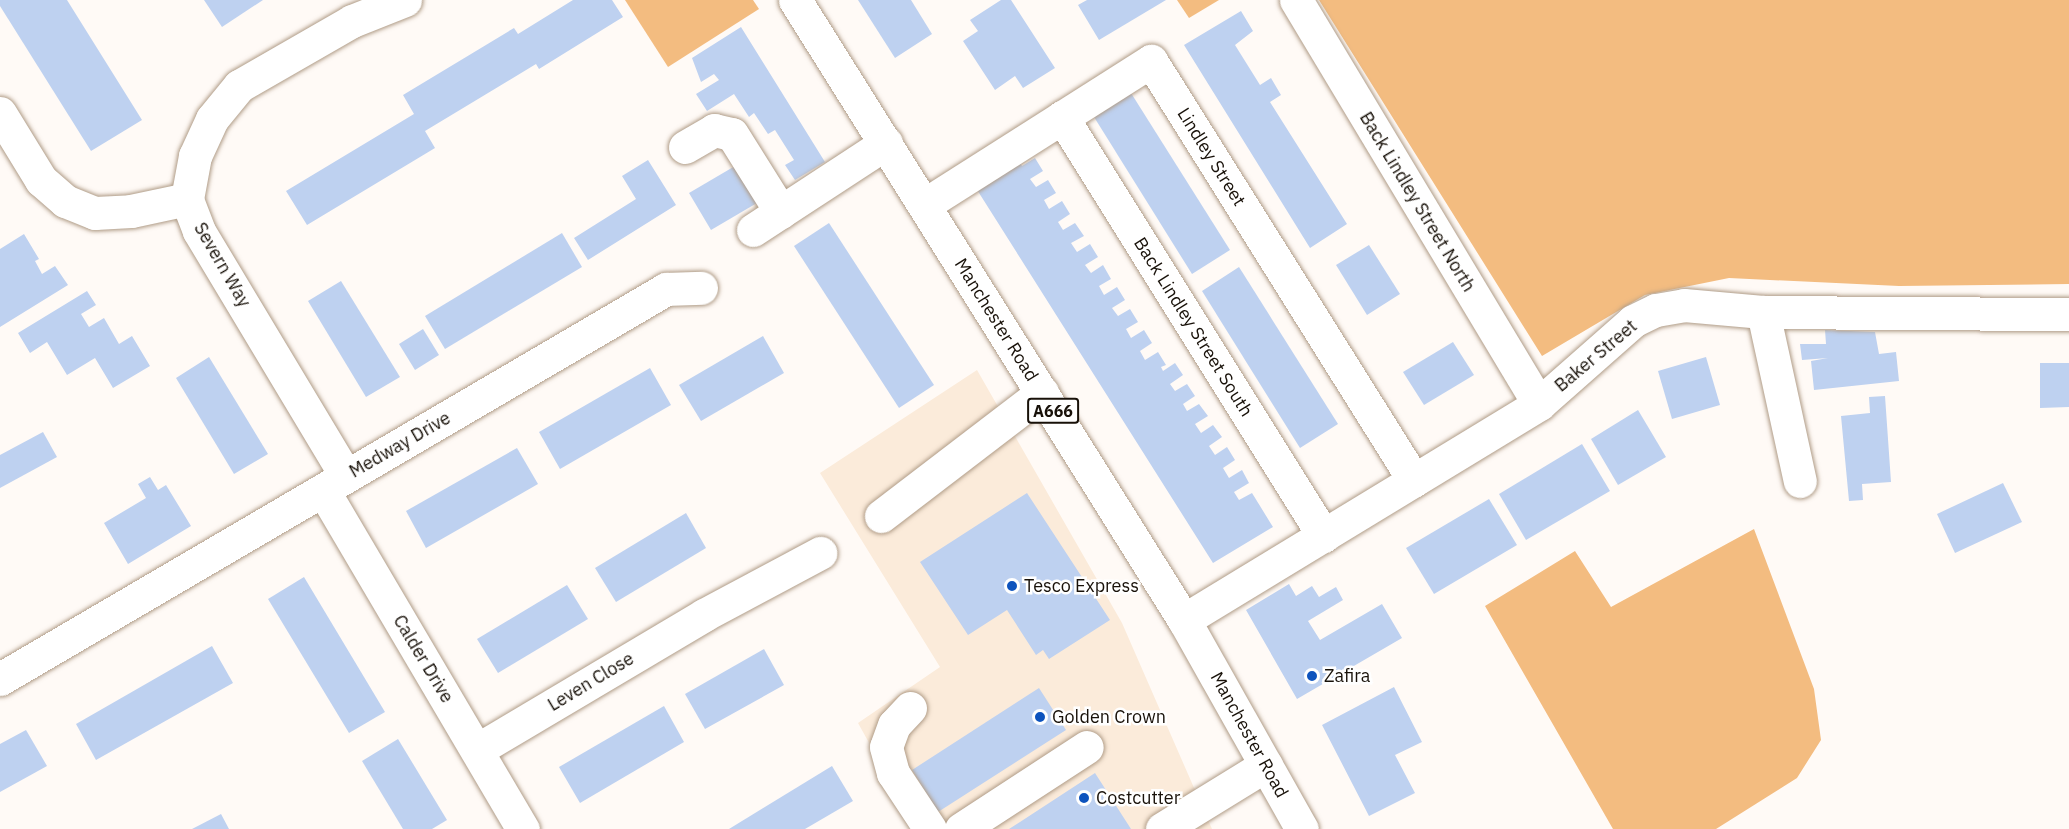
<!DOCTYPE html>
<html>
<head>
<meta charset="utf-8">
<style>
  body { margin:0 }
  #map { position:relative; width:2069px; height:829px; overflow:hidden; background:#fffaf6; font-family:"IBM Plex Sans",sans-serif }
  div>[style] { position:absolute }
  .built>* { inset:0; background:#fbebda }
  .green>* { inset:0; background:#f3bc80 }
  .building>* { inset:0; background:#bed1f0 }
  .roads { filter:drop-shadow(0 0 2px #b09c87) drop-shadow(0 0 2px #b09c87) }
  .minor>* { height:33px; margin:-16.5px; padding:0 16.5px; transform-origin:16.5px; border-radius:16.5px; background:#fff }
  .major>* { height:33px; margin:-16.5px; padding:0 16.5px; transform-origin:16.5px; border-radius:16.5px; background:#fff }
  .dots>* { width:16px; height:16px; translate:-50% -50%; box-sizing:border-box; border:3px solid #fff; border-radius:50% }
  span { translate:-50% -50%; white-space:nowrap; text-align:center; line-height:1.15; -webkit-text-stroke:5px #fff; paint-order:stroke }
  .shield-label span { padding:2px 4px; background:#fff; border:2px solid; border-radius:4px; -webkit-text-stroke-width:0 }
  .shield-label { font-size:16px; color:#181109; font-weight:700 }
  .street-label { font-size:18px; color:#181109 }
  .poi-label { font-size:18px; color:#181109 }
  .left { translate:0 -50%; text-align:left }
</style>
</head>
<body>
<div id="map">
  <div class="built">
    <div style="clip-path:polygon(977px 370px,1122px 623px,1212px 829px,917px 829px,858px 723px,940px 667px,820px 473px)"></div>
  </div>
  <div class="green">
    <div style="clip-path:polygon(625px 0,753px 0,759px 9px,668px 67px)"></div>
    <div style="clip-path:polygon(1177px 0,1219px 0,1189px 18px)"></div>
    <div style="clip-path:polygon(1319px 0,2069px 0,2069px 284px,1899px 286px,1729px 278px,1645px 295px,1542px 356px)"></div>
    <div style="clip-path:polygon(1754px 529px,1814px 689px,1821px 740px,1797px 778px,1716px 829px,1613px 829px,1485px 606px,1575px 551px,1611px 607px)"></div>
  </div>
  <div class="building">
    <div style="clip-path:polygon(0 0,67px 0,142px 120px,91px 151px,0 6px)"></div>
    <div style="clip-path:polygon(204px 0,263px 0,222px 27px)"></div>
    <div style="clip-path:polygon(573px 0,612px 0,623px 17px,539px 69px,536px 64px,425px 131px,435px 148px,307px 225px,286px 191px,414px 114px,403px 95px,514px 28px,518px 34px)"></div>
    <div style="clip-path:polygon(858px 0,911px 0,932px 34px,895px 58px)"></div>
    <div style="clip-path:polygon(1001px 0,1011px 0,1055px 68px,1023px 88px,1015px 76px,995px 90px,963px 41px,978px 31px,970px 20px)"></div>
    <div style="clip-path:polygon(1087px 0,1166px 0,1099px 40px,1078px 5px)"></div>
    <div style="clip-path:polygon(1241px 11px,1253px 31px,1235px 45px,1260px 85px,1271px 78px,1281px 95px,1270px 102px,1347px 224px,1310px 248px,1184px 45px)"></div>
    <div style="clip-path:polygon(741px 27px,825px 162px,795px 180px,785px 165px,794px 160px,775px 130px,768px 134px,754px 113px,749px 117px,734px 94px,707px 111px,696px 94px,719px 80px,714px 74px,701px 82px,692px 58px)"></div>
    <div style="clip-path:polygon(1131px 93px,1230px 250px,1192px 274px,1094px 117px)"></div>
    <div style="clip-path:polygon(1017px 158px,1022px 166px,1035px 158px,1043px 171px,1030px 179px,1036px 187px,1048px 180px,1056px 193px,1044px 200px,1049px 209px,1062px 201px,1070px 214px,1058px 222px,1063px 230px,1075px 223px,1084px 236px,1071px 243px,1077px 252px,1090px 244px,1098px 257px,1085px 265px,1091px 273px,1103px 265px,1111px 279px,1099px 286px,1104px 295px,1117px 287px,1125px 300px,1112px 308px,1118px 316px,1130px 309px,1138px 322px,1126px 329px,1131px 338px,1144px 330px,1152px 343px,1140px 351px,1145px 360px,1158px 352px,1166px 365px,1161px 367px,1163px 371px,1175px 363px,1183px 375px,1170px 384px,1175px 391px,1187px 384px,1195px 396px,1183px 404px,1187px 411px,1199px 404px,1208px 416px,1195px 424px,1201px 433px,1213px 425px,1222px 437px,1209px 446px,1215px 455px,1227px 447px,1235px 460px,1223px 468px,1229px 478px,1242px 470px,1249px 483px,1234px 492px,1239px 500px,1252px 493px,1273px 527px,1213px 563px,974px 185px)"></div>
    <div style="clip-path:polygon(648px 160px,676px 205px,588px 260px,574px 238px,636px 199px,622px 176px)"></div>
    <div style="clip-path:polygon(735px 166px,757px 203px,711px 230px,689px 193px)"></div>
    <div style="clip-path:polygon(829px 223px,934px 385px,899px 408px,794px 246px)"></div>
    <div style="clip-path:polygon(562px 233px,582px 267px,445px 349px,425px 316px)"></div>
    <div style="clip-path:polygon(24px 234px,39px 259px,35px 261px,42px 274px,55px 266px,68px 285px,0 327px,0 249px)"></div>
    <div style="clip-path:polygon(1369px 245px,1400px 294px,1367px 315px,1336px 265px)"></div>
    <div style="clip-path:polygon(1239px 267px,1338px 424px,1300px 448px,1202px 291px)"></div>
    <div style="clip-path:polygon(341px 281px,400px 377px,366px 397px,308px 301px)"></div>
    <div style="clip-path:polygon(87px 291px,96px 305px,81px 314px,89px 327px,104px 318px,119px 344px,132px 336px,150px 366px,113px 388px,95px 358px,67px 375px,47px 342px,30px 353px,18px 333px)"></div>
    <div style="clip-path:polygon(423px 329px,439px 355px,415px 370px,399px 344px)"></div>
    <div style="clip-path:polygon(1825px 330px,1875px 332px,1879px 354px,1896px 352px,1899px 381px,1814px 390px,1811px 361px,1828px 358px,1802px 360px,1800px 344px,1826px 344px)"></div>
    <div style="clip-path:polygon(763px 336px,784px 373px,701px 421px,679px 385px)"></div>
    <div style="clip-path:polygon(1453px 342px,1474px 375px,1424px 405px,1403px 372px)"></div>
    <div style="clip-path:polygon(209px 357px,268px 454px,234px 474px,176px 378px)"></div>
    <div style="clip-path:polygon(1706px 357px,1720px 405px,1672px 419px,1658px 371px)"></div>
    <div style="clip-path:polygon(2040px 363px,2069px 363px,2069px 407px,2040px 408px)"></div>
    <div style="clip-path:polygon(650px 368px,671px 405px,560px 469px,539px 432px)"></div>
    <div style="clip-path:polygon(1885px 396px,1891px 482px,1862px 484px,1863px 500px,1849px 501px,1841px 416px,1870px 413px,1869px 397px)"></div>
    <div style="clip-path:polygon(1638px 410px,1666px 457px,1618px 485px,1591px 439px)"></div>
    <div style="clip-path:polygon(43px 432px,57px 457px,0 488px,0 455px)"></div>
    <div style="clip-path:polygon(1582px 444px,1610px 491px,1526px 540px,1499px 494px)"></div>
    <div style="clip-path:polygon(517px 448px,538px 484px,426px 548px,406px 511px)"></div>
    <div style="clip-path:polygon(150px 477px,158px 490px,166px 485px,191px 526px,128px 564px,104px 523px,146px 498px,138px 484px)"></div>
    <div style="clip-path:polygon(2003px 483px,2022px 522px,1955px 553px,1937px 514px)"></div>
    <div style="clip-path:polygon(1027px 493px,1110px 620px,1049px 659px,1043px 650px,1036px 655px,1007px 610px,968px 635px,920px 562px)"></div>
    <div style="clip-path:polygon(1489px 499px,1517px 545px,1434px 594px,1406px 548px)"></div>
    <div style="clip-path:polygon(686px 513px,706px 548px,616px 602px,595px 568px)"></div>
    <div style="clip-path:polygon(304px 577px,385px 712px,349px 733px,268px 599px)"></div>
    <div style="clip-path:polygon(1289px 584px,1296px 596px,1312px 586px,1319px 597px,1336px 587px,1343px 600px,1308px 621px,1320px 640px,1382px 604px,1402px 638px,1297px 699px,1246px 610px)"></div>
    <div style="clip-path:polygon(567px 585px,588px 619px,498px 673px,477px 639px)"></div>
    <div style="clip-path:polygon(212px 646px,233px 683px,96px 760px,76px 724px)"></div>
    <div style="clip-path:polygon(764px 649px,784px 685px,705px 729px,685px 694px)"></div>
    <div style="clip-path:polygon(1394px 687px,1422px 742px,1395px 755px,1415px 793px,1369px 816px,1322px 725px)"></div>
    <div style="clip-path:polygon(1039px 688px,1066px 730px,938px 812px,912px 770px)"></div>
    <div style="clip-path:polygon(664px 706px,684px 742px,580px 803px,559px 767px)"></div>
    <div style="clip-path:polygon(26px 730px,47px 766px,0 792px,0 744px)"></div>
    <div style="clip-path:polygon(398px 739px,447px 820px,432px 829px,403px 829px,362px 761px)"></div>
    <div style="clip-path:polygon(832px 766px,853px 801px,805px 829px,729px 829px)"></div>
    <div style="clip-path:polygon(1095px 773px,1131px 829px,1009px 829px,1020px 822px)"></div>
    <div style="clip-path:polygon(221px 814px,229px 829px,192px 829px)"></div>
  </div>
  <div class="roads">
    <div class="minor">
      <div style="left:1296px;top:0;width:471px;rotate:59deg"></div>
      <div style="left:0;top:113px;width:79px;rotate:58.5deg"></div>
      <div style="left:41px;top:180px;width:32px;rotate:41deg"></div>
      <div style="left:65px;top:201px;width:32px;rotate:22deg"></div>
      <div style="left:95px;top:213px;width:36px;rotate:-3deg"></div>
      <div style="left:131px;top:211px;width:57px;rotate:-12.1deg"></div>
      <div style="left:1062px;top:117px;width:494px;rotate:58deg"></div>
      <div style="left:685px;top:147px;width:34px;rotate:-30deg"></div>
      <div style="left:714px;top:130px;width:18px;rotate:13deg"></div>
      <div style="left:732px;top:134px;width:92px;rotate:57.9deg"></div>
      <div style="left:924px;top:205px;width:269px;rotate:-32.4deg"></div>
      <div style="left:1151px;top:61px;width:495px;rotate:57.9deg"></div>
      <div style="left:753px;top:230px;width:159px;rotate:-33.2deg"></div>
      <div style="left:1763px;top:312px;width:173px;rotate:77.7deg"></div>
      <div style="left:346px;top:476px;width:286px;rotate:-121deg"></div>
      <div style="left:199px;top:231px;width:34px;rotate:-111deg"></div>
      <div style="left:187px;top:199px;width:44px;rotate:-79.5deg"></div>
      <div style="left:195px;top:156px;width:41px;rotate:-65.3deg"></div>
      <div style="left:212px;top:119px;width:43px;rotate:-50.7deg"></div>
      <div style="left:239px;top:86px;width:130px;rotate:-29.9deg"></div>
      <div style="left:352px;top:21px;width:57px;rotate:-21.6deg"></div>
      <div style="left:323px;top:490px;width:394px;rotate:59.5deg"></div>
      <div style="left:881px;top:516px;width:203px;rotate:-37.4deg"></div>
      <div style="left:1184px;top:620px;width:416px;rotate:-31.3deg"></div>
      <div style="left:1539px;top:404px;width:125px;rotate:-41.4deg"></div>
      <div style="left:1633px;top:321px;width:25px;rotate:-26deg"></div>
      <div style="left:1656px;top:310px;width:28px;rotate:-10deg"></div>
      <div style="left:1684px;top:305px;width:79px;rotate:5.1deg"></div>
      <div style="left:1763px;top:312px;width:306px;rotate:0.4deg"></div>
      <div style="left:0;top:679px;width:772px;rotate:-30.35deg"></div>
      <div style="left:666px;top:289px;width:35px;rotate:-2deg"></div>
      <div style="left:910px;top:708px;width:23px;rotate:133deg"></div>
      <div style="left:894px;top:725px;width:23px;rotate:110deg"></div>
      <div style="left:886px;top:747px;width:27px;rotate:75deg"></div>
      <div style="left:893px;top:773px;width:67px;rotate:56.5deg"></div>
      <div style="left:477px;top:750px;width:264px;rotate:-30.7deg"></div>
      <div style="left:704px;top:615px;width:132px;rotate:-28.1deg"></div>
      <div style="left:961px;top:829px;width:150px;rotate:-33.1deg"></div>
      <div style="left:1162px;top:829px;width:122px;rotate:-31.6deg"></div>
    </div>
    <div class="major">
      <div style="left:795px;top:0;width:732px;rotate:57.9deg"></div>
      <div style="left:1184px;top:620px;width:240px;rotate:60.6deg"></div>
    </div>
  </div>
  <div class="dots">
    <div style="left:1012px;top:586px;background:#0d53bd"></div>
    <div style="left:1312px;top:676px;background:#0d53bd"></div>
    <div style="left:1040px;top:717px;background:#0d53bd"></div>
    <div style="left:1084px;top:798px;background:#0d53bd"></div>
  </div>
  <div class="shield-label">
    <span style="left:1053px;top:411px">A666</span>
  </div>
  <div class="street-label">
    <span style="left:1211px;top:157px;rotate:58deg">Lindley Street</span>
    <span style="left:1417px;top:202px;rotate:59deg">Back Lindley Street North</span>
    <span style="left:222px;top:265px;rotate:60deg">Severn Way</span>
    <span style="left:996px;top:320px;rotate:58deg">Manchester Road</span>
    <span style="left:1193px;top:327px;rotate:58deg">Back Lindley Street South</span>
    <span style="left:1596px;top:356px;rotate:-40deg">Baker Street</span>
    <span style="left:400px;top:445px;rotate:-30deg">Medway Drive</span>
    <span style="left:423px;top:659px;rotate:59deg">Calder Drive</span>
    <span style="left:591px;top:682px;rotate:-31deg">Leven Close</span>
    <span style="left:1249px;top:735px;rotate:61deg">Manchester Road</span>
  </div>
  <div class="poi-label">
    <span class="left" style="left:1024px;top:586px">Tesco Express</span>
    <span class="left" style="left:1324px;top:676px">Zafira</span>
    <span class="left" style="left:1052px;top:717px">Golden Crown</span>
    <span class="left" style="left:1096px;top:798px">Costcutter</span>
  </div>
</div>
</body>
</html>
